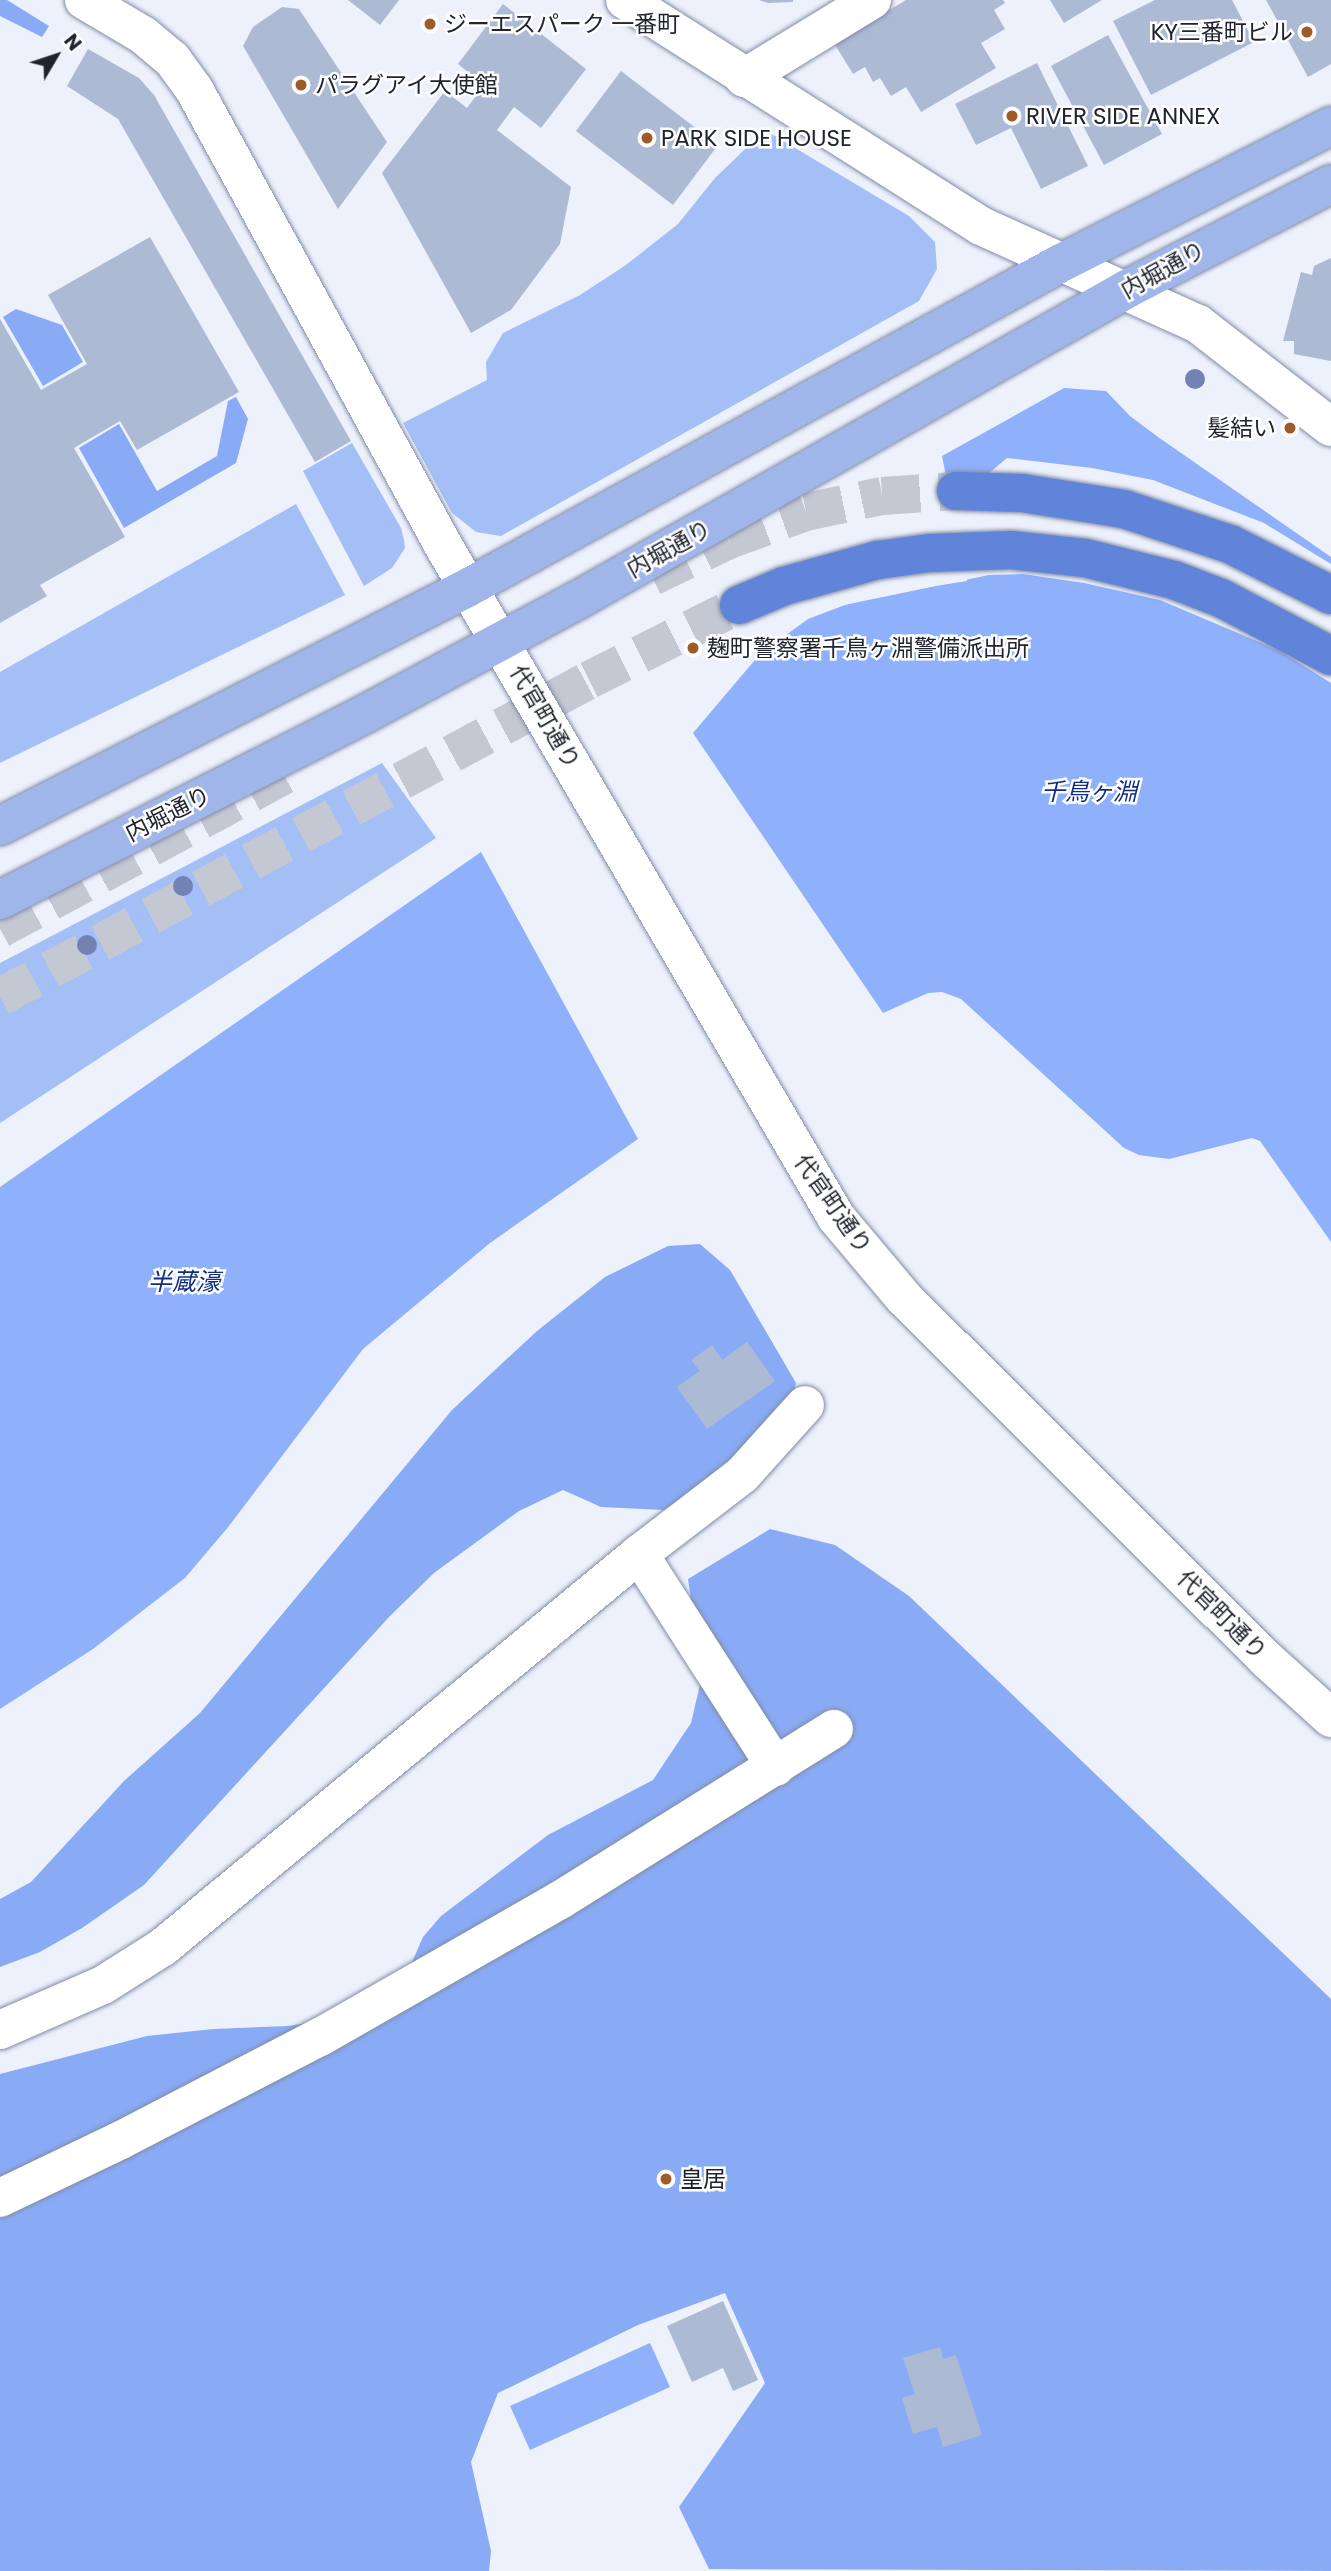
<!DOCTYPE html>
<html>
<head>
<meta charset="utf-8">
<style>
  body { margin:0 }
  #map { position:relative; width:1331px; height:2571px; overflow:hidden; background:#ecf1fc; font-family:Poppins,"Noto Sans JP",sans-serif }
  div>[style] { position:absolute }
  .green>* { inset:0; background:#a4bef6 }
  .forest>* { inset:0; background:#89abf5 }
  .water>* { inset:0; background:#8fb1fb }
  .pier>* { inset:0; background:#ecf1fc }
  .building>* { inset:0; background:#adbad4 }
  .highway-tunnel>* { height:38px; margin-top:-19px; transform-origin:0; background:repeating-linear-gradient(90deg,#c3c8d3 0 38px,transparent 0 57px) }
  .roads { filter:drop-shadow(0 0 2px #818ca5) drop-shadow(0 0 2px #818ca5) }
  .minor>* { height:38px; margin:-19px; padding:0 19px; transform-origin:19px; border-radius:19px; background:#fff }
  .major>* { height:38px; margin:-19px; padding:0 19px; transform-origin:19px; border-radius:19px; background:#a0b5e9 }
  .highway>* { height:38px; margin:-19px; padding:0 19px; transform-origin:19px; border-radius:19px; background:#6084da }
  .trees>* { width:20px; height:20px; margin:-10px; border-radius:50%; background:#7282b5 }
  .dots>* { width:19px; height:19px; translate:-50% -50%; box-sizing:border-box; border:4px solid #fefefe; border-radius:50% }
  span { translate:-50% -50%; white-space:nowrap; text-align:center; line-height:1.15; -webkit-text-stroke:5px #fefefe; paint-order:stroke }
  .poi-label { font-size:23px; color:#20242e }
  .left { translate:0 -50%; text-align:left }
  .right { translate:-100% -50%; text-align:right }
  .street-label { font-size:23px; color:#20242e }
  .water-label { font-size:24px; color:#122e81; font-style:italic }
  .north { position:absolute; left:21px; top:21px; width:70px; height:70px; -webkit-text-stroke:5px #fefefe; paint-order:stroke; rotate:51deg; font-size:19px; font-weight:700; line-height:28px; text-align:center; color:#20242e }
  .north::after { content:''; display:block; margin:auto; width:24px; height:32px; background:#20242e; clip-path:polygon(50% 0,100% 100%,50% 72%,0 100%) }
</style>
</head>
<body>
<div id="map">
  <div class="green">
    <div style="clip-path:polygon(765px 130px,909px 216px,935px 242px,937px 269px,919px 301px,501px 536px,476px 532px,452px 513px,403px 423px,487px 380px,486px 362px,503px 333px,580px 295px,626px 265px,678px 224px,715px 178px)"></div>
    <div style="clip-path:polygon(352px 443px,401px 528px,404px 540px,405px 548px,392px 568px,364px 586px,303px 471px)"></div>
    <div style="clip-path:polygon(296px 504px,345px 595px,0 763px,0 672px)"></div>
    <div style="clip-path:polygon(382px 763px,436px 838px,0 1123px,0 963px)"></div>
  </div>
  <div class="forest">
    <div style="clip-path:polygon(0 0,7px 0,49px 26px,42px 37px,0 16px)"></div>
    <div style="clip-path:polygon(16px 309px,62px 325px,83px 362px,43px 386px,3px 317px)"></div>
    <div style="clip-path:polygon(236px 397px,248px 419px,236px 463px,124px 528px,79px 448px,119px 424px,157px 491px,217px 456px,228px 401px)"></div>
    <div style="clip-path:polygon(700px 1244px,730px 1270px,796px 1383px,785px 1433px,728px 1475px,663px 1510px,601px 1507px,563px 1490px,519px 1511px,434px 1573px,390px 1616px,144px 1885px,82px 1928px,40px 1952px,0 1967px,0 1899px,31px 1882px,124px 1781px,200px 1713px,452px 1410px,537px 1331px,605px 1277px,668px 1246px)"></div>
    <div style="clip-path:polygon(770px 1529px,835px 1545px,909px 1596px,1331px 1999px,1331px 2571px,709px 2569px,679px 2507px,765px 2383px,725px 2293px,638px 2325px,498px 2393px,471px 2462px,491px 2551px,489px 2571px,0 2571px,0 2074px,147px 2036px,213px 2029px,288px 2026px,391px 2010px,423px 1937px,441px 1916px,548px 1835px,653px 1780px,691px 1723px,702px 1676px,688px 1579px)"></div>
  </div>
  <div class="water">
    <div style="clip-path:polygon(1064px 388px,1106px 391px,1130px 416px,1158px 437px,1331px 557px,1331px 1242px,1260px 1141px,1252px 1138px,1169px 1159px,1139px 1155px,1124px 1148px,961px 999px,942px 992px,928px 993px,883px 1013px,693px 733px,760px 654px,808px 619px,866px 597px,967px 581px,942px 456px)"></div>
    <div style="clip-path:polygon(481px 852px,638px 1139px,490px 1243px,363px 1349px,229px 1526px,185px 1578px,93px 1649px,0 1709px,0 1187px)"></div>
    <div style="clip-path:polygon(650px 2343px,670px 2387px,530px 2450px,510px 2406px)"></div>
  </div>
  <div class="pier">
    <div style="clip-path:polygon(1007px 458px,1092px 468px,1153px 480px,1264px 523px,1331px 564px,1331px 683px,1280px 651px,1160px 600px,1084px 583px,1023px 574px,989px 575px,825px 609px,865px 594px,963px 578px,949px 507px)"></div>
  </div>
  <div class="building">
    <div style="clip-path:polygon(348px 0,399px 0,380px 25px)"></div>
    <div style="clip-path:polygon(759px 0,793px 0,793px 2px,768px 3px)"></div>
    <div style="clip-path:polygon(906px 0,1003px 0,1005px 3px,994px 10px,1005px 29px,981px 43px,996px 68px,921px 112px,906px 87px,891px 96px,880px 78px,873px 82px,865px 67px,853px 74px,834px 43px)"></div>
    <div style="clip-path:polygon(1050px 0,1102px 0,1064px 23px)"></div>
    <div style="clip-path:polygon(1155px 0,1232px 0,1254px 42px,1151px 95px,1113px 21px)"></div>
    <div style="clip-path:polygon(1266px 0,1331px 0,1331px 64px,1308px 77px)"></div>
    <div style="clip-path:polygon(503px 4px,586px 69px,541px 128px,514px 107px,497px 130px,571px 187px,560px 244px,511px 310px,471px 333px,382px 173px,445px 91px,467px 108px,484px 85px,458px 64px)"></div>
    <div style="clip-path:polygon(282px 7px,299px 9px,387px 142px,338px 209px,243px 46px,253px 27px)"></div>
    <div style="clip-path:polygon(1108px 35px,1162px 134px,1104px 165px,1051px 66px)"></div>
    <div style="clip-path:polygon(88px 49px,139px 78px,154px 95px,351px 441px,315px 462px,118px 119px,67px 86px)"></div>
    <div style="clip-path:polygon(1037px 63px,1088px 166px,1041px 189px,1011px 128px,976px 145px,955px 104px)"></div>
    <div style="clip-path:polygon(621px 71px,718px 145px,673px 205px,576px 131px)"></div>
    <div style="clip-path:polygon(150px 237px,239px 392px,137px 450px,120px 421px,74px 448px,125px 537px,40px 585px,47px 596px,0 623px,0 319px,41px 390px,87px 364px,48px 295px)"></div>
    <div style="clip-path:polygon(1331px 258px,1331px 361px,1294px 354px,1294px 341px,1283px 341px,1301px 272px,1312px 275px,1314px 266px)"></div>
    <div style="clip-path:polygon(747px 1342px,775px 1381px,707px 1429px,677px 1387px,700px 1371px,691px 1360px,712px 1345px,722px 1360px)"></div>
    <div style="clip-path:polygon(723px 2301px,758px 2380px,733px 2391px,723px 2368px,692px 2382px,667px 2326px)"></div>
    <div style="clip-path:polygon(940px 2347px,943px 2359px,956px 2355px,982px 2435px,943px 2447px,937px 2427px,913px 2434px,902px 2398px,915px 2394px,903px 2358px)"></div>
  </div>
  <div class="highway-tunnel">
    <div style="left:652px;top:577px;width:85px;rotate:-25.7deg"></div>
    <div style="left:729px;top:540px;width:82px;rotate:-20deg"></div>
    <div style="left:806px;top:512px;width:78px;rotate:-11.9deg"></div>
    <div style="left:882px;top:496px;width:74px;rotate:-3.9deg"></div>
    <div style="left:0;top:929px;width:324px;rotate:-28.4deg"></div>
    <div style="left:0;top:997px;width:669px;rotate:-28.29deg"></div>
    <div style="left:589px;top:680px;width:168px;rotate:-26.6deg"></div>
  </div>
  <div class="roads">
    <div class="minor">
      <div style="left:84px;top:0;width:69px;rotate:30.7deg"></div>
      <div style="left:143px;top:35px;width:38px;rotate:40deg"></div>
      <div style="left:172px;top:59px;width:39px;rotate:54deg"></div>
      <div style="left:195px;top:91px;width:517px;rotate:61.35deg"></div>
      <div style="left:443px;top:545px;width:778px;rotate:59.68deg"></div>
      <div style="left:836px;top:1217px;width:106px;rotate:50deg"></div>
      <div style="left:904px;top:1298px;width:511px;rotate:44.92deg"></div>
      <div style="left:1266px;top:1659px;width:88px;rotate:42.2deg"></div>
      <div style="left:625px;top:0;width:422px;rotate:32.4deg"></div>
      <div style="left:981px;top:226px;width:238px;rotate:24.3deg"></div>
      <div style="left:1198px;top:324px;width:168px;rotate:37.8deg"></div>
      <div style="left:744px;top:78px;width:150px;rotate:-31.4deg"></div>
      <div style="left:639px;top:1554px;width:253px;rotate:57.3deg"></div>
      <div style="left:0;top:2030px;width:112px;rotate:-23.6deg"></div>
      <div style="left:103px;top:1985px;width:71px;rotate:-32.3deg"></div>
      <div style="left:163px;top:1947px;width:617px;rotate:-39.54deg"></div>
      <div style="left:639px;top:1554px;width:130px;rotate:-37.5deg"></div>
      <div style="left:742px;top:1475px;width:94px;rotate:-48deg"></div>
      <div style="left:0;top:2198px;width:134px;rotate:-25.6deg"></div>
      <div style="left:121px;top:2140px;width:224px;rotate:-27.4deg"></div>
      <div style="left:320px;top:2037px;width:276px;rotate:-29.7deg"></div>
      <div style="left:560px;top:1900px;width:323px;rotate:-32deg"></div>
    </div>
    <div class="major">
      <div style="left:0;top:826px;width:526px;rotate:-27deg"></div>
      <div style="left:469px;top:587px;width:673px;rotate:-28.7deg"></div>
      <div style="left:1059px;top:264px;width:305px;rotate:-26.9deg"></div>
      <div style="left:0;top:900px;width:412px;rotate:-27deg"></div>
      <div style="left:367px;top:713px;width:237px;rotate:-28.2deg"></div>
      <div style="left:576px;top:601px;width:633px;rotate:-29.52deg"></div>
      <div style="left:1127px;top:289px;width:229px;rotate:-27.2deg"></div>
    </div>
    <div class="highway">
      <div style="left:956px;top:491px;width:66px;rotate:1.7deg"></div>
      <div style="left:1022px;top:493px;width:103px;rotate:8.9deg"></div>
      <div style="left:1124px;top:509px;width:112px;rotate:18.3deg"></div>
      <div style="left:1230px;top:544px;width:113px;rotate:26.8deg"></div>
      <div style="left:739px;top:605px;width:49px;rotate:-22.9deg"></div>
      <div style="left:784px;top:586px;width:98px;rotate:-15.5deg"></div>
      <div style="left:878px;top:560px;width:52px;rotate:-7.7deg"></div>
      <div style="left:930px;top:553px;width:81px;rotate:-2.1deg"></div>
      <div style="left:1011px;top:550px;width:74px;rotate:6.2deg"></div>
      <div style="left:1085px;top:558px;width:92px;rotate:13.9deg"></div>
      <div style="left:1174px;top:580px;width:50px;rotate:21deg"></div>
      <div style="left:1221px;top:598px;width:124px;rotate:27.8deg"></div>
    </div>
  </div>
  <div class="trees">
    <div style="left:1195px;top:379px"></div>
    <div style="left:183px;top:886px"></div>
    <div style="left:87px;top:945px"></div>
  </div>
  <div class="dots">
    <div style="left:430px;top:24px;background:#9d5b29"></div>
    <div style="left:1307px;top:32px;background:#9d5b29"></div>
    <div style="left:301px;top:85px;background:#9d5b29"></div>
    <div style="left:1012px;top:116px;background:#9d5b29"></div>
    <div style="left:647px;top:138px;background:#9d5b29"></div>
    <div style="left:1290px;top:428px;background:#9d5b29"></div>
    <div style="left:693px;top:648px;background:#9d5b29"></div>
    <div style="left:666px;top:2179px;background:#9d5b29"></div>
  </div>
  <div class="poi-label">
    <span class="left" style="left:444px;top:24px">ジーエスパーク 一番町</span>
    <span class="right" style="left:1293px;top:32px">KY三番町ビル</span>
    <span class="left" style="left:315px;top:85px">パラグアイ大使館</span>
    <span class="left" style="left:1026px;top:116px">RIVER SIDE ANNEX</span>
    <span class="left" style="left:661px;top:138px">PARK SIDE HOUSE</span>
    <span class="right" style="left:1276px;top:428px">髪結い</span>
    <span class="left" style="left:707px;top:648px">麹町警察署千鳥ヶ淵警備派出所</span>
    <span class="left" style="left:680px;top:2179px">皇居</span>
  </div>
  <div class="street-label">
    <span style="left:1163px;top:270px;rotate:-29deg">内堀通り</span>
    <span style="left:669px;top:549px;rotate:-29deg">内堀通り</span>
    <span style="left:545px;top:717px;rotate:60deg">代官町通り</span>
    <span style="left:168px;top:814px;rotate:-27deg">内堀通り</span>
    <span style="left:833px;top:1204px;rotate:55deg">代官町通り</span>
    <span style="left:1222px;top:1615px;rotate:45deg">代官町通り</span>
  </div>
  <div class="water-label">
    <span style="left:1089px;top:792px">千鳥ヶ淵</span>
    <span style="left:184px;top:1282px">半蔵濠</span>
  </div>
  <div class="north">N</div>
</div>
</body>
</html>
